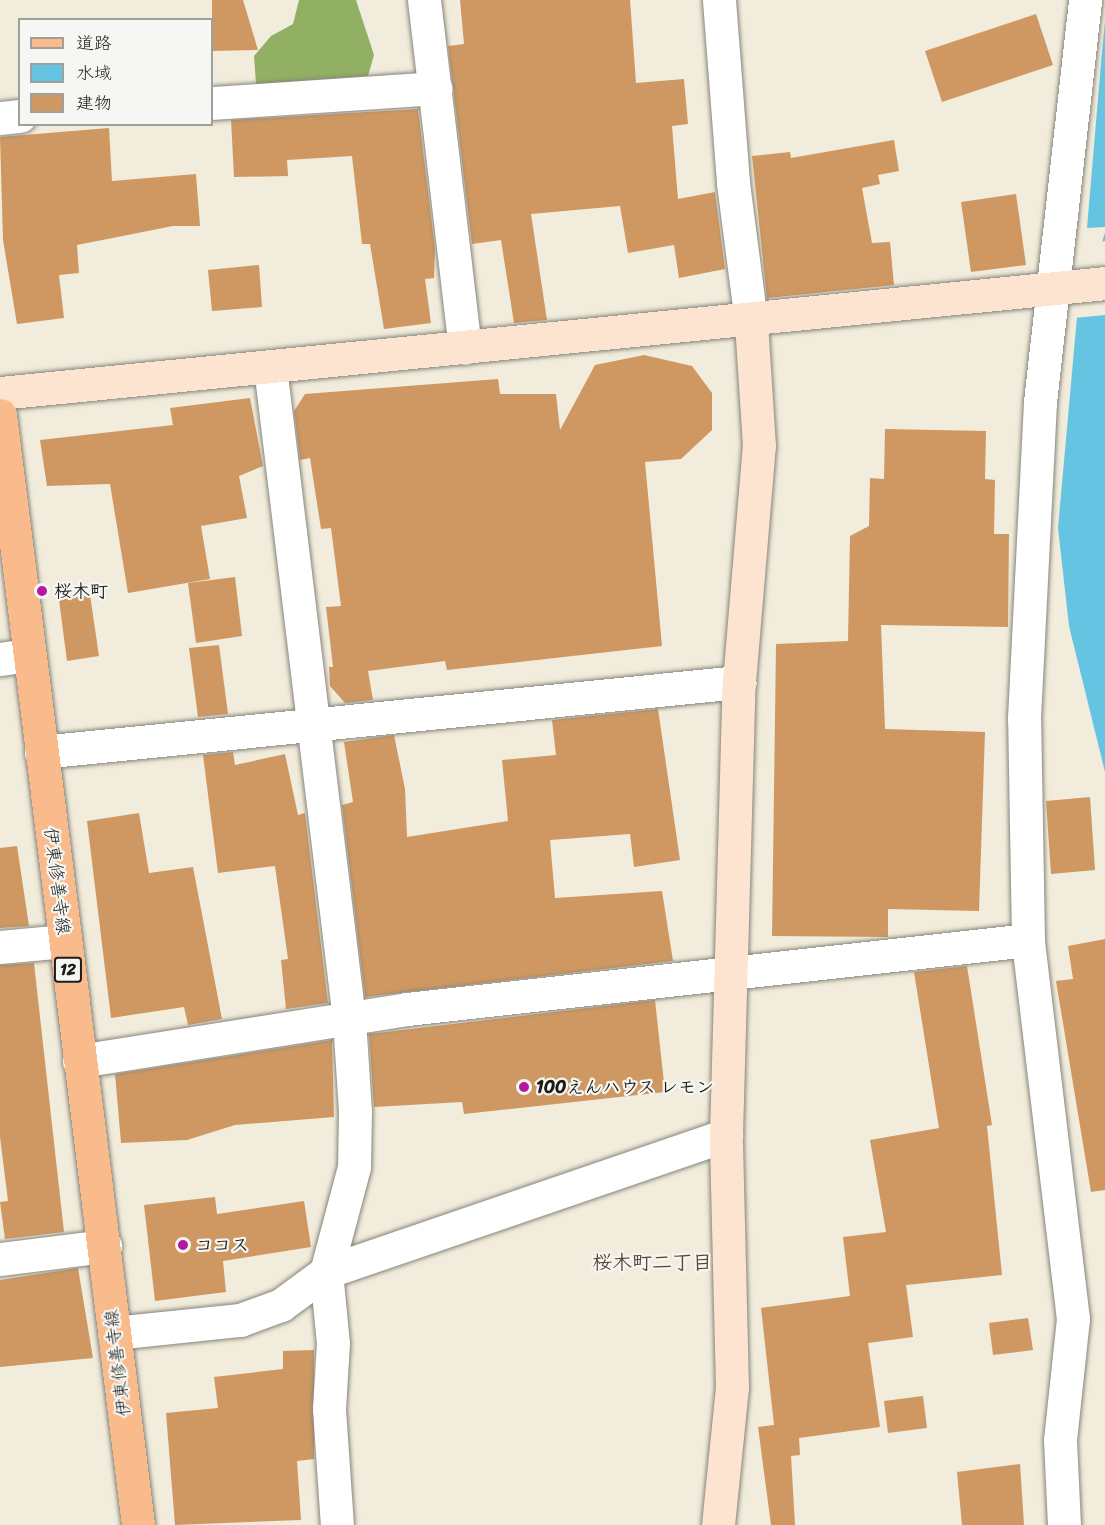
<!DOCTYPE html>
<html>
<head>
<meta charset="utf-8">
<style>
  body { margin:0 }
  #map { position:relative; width:1105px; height:1525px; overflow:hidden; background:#f1ecdb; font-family:Sriracha,"Klee One",sans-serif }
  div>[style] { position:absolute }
  .forest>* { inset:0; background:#92b063 }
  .water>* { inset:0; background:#64c4e2 }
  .pier>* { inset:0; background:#f1ecdb }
  .building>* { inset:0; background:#cf9862 }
  .roads { filter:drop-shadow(0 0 2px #86847c) drop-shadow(0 0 2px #86847c) }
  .street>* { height:33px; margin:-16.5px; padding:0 16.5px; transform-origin:16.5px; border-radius:16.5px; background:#fff }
  .secondary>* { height:33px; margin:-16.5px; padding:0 16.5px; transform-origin:16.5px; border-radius:16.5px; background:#fde4d1 }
  .primary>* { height:33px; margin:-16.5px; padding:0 16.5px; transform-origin:16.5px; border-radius:16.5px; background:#fabb8c }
  .dots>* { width:16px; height:16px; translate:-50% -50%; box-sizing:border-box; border:3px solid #f6f6f2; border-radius:50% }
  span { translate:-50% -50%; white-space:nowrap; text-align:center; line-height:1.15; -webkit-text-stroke:4.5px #f6f6f2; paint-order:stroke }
  .shield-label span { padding:2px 4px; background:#f6f6f2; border:2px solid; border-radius:4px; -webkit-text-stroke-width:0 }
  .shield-label { font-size:16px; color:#1c1c1c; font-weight:700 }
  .poi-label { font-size:18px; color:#1c1c1c; font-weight:700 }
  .left { translate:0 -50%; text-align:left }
  .street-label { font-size:18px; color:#1c1c1c }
  .neighbourhood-label { font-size:20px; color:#5b4734; font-weight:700 }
  .legend { position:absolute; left:18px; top:18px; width:195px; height:108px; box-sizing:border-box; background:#f6f6f2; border:2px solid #9f9f9c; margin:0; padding:8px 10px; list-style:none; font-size:18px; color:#1c1c1c }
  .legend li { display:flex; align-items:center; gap:12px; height:30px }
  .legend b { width:30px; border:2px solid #9f9f9c }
</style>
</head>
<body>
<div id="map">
  <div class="forest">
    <div style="clip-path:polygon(299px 0,356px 0,374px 55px,368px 76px,256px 84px,254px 56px,271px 36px,293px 24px)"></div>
  </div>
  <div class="water">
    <div style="clip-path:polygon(1105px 21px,1105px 227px,1087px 228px,1102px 52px)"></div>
    <div style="clip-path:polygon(1105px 233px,1105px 772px,1069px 626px,1058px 528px,1077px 317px)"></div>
  </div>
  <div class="pier">
    <div style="clip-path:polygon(1105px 241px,1105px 315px,1074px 318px,1099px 242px)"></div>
  </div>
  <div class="building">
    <div style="clip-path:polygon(212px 0,243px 0,258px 50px,212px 51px)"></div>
    <div style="clip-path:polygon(460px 0,630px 0,636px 83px,684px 79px,688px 124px,672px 126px,678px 199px,715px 192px,725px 269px,679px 278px,674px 245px,628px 253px,620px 206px,531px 214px,547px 320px,514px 323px,501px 240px,472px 244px,448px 46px,464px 44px)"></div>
    <div style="clip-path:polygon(1036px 14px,1053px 65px,942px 102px,925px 51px)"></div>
    <div style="clip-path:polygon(418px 109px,435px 249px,434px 278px,425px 279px,431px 323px,384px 329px,370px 244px,362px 244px,352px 156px,287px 160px,288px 176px,234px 177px,231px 120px)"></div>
    <div style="clip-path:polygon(109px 128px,112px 181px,196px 174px,200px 226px,173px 226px,77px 245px,79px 273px,59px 275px,64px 318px,17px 324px,3px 240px,0 137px)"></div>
    <div style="clip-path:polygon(894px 140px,899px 171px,878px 175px,880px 184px,862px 188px,872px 243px,890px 242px,894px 285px,767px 298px,752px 156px,790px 152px,791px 158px)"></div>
    <div style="clip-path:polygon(1016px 194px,1026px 265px,971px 272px,961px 202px)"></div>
    <div style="clip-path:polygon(259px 265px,262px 307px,212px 311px,208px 270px)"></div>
    <div style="clip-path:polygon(644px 355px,692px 366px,712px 393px,712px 430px,681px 459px,645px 462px,662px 646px,447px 670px,445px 661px,368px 671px,373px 700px,345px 703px,330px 686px,329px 667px,333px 667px,326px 607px,341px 606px,331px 528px,321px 529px,310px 458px,300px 460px,294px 411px,305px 394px,498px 379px,500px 394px,556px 394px,560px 430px,595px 365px)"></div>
    <div style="clip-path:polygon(250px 398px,263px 466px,239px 476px,247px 518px,201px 526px,210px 579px,128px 593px,110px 484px,47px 486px,40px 440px,173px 425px,170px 408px)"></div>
    <div style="clip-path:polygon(885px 429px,986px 431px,985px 479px,995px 480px,994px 534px,1009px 534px,1008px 627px,881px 625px,885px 729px,985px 732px,979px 911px,888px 909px,888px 937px,772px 936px,776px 644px,848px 641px,850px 536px,869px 526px,870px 478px,884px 479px)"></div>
    <div style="clip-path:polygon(235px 577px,242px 636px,196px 643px,188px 583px)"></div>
    <div style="clip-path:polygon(90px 595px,99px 656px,67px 661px,59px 600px)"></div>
    <div style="clip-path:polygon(219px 645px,228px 714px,198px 717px,189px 648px)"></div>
    <div style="clip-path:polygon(658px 709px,680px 860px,634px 867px,630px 834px,550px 840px,555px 898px,662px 891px,673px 961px,365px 997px,342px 805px,353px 802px,344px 742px,394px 735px,405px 789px,407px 837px,508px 821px,502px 760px,556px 755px,552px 720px)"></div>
    <div style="clip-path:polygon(233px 752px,235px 765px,285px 754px,298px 815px,305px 813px,328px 1003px,286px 1009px,281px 960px,288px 959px,275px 866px,218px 873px,203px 755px)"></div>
    <div style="clip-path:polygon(1090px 797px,1095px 870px,1051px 874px,1046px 801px)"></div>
    <div style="clip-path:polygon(139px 813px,149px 873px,193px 867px,222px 1019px,188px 1025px,184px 1007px,111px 1018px,87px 821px)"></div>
    <div style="clip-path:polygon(17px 846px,29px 926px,0 928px,0 848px)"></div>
    <div style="clip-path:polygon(1105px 939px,1105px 1190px,1091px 1192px,1056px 981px,1073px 979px,1068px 946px)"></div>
    <div style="clip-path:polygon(34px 963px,64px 1232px,5px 1239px,0 1202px,8px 1201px,0 1137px,0 965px)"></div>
    <div style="clip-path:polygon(967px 966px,992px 1125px,987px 1126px,1002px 1275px,906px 1285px,913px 1337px,868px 1343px,880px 1427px,799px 1438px,800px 1455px,791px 1456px,795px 1525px,771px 1525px,758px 1427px,774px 1425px,761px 1308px,850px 1296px,843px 1237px,886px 1232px,870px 1140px,939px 1128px,914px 972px)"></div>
    <div style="clip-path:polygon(655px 1000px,665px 1092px,464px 1114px,462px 1102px,374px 1107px,369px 1034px)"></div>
    <div style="clip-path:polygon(332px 1040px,334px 1117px,235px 1125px,187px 1140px,121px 1143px,115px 1074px)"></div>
    <div style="clip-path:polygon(215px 1197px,217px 1214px,304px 1201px,311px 1247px,223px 1261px,226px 1292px,155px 1301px,144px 1205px)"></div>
    <div style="clip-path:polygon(78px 1268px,93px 1358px,0 1367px,0 1280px)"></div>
    <div style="clip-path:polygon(1028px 1318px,1033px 1350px,993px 1355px,989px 1323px)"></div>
    <div style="clip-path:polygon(314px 1350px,314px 1459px,297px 1461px,301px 1520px,175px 1525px,166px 1413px,218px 1408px,214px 1377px,283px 1369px,283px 1351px)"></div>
    <div style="clip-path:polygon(923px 1396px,927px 1428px,888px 1433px,884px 1401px)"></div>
    <div style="clip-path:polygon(1020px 1464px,1024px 1525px,962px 1525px,957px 1472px)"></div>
  </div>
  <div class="roads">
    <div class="street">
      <div style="left:424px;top:0;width:350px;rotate:83.3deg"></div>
      <div style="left:719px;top:0;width:184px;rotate:85.6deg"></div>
      <div style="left:733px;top:183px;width:139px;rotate:82.6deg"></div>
      <div style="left:212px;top:103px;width:224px;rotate:-3.8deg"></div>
      <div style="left:0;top:118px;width:20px;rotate:-6deg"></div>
      <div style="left:270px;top:367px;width:657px;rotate:83.09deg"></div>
      <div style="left:349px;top:1019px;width:92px;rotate:86.3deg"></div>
      <div style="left:355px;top:1111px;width:56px;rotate:91deg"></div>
      <div style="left:354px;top:1167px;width:109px;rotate:104.9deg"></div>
      <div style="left:326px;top:1272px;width:71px;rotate:84.4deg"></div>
      <div style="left:333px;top:1343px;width:66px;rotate:93.5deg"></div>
      <div style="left:329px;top:1409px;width:116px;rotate:86.1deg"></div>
      <div style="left:0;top:659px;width:29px;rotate:-8deg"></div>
      <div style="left:41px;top:752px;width:702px;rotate:-5.73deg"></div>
      <div style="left:0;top:947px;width:65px;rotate:-5.3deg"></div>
      <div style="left:79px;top:1061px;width:332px;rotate:-9deg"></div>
      <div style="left:407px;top:1009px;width:625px;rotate:-6.34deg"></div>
      <div style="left:0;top:1259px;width:106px;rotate:-7.1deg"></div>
      <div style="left:114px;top:1333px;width:127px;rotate:-5.9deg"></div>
      <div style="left:240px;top:1320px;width:44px;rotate:-20.1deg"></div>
      <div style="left:281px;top:1305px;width:56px;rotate:-36.3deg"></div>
      <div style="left:326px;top:1272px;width:423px;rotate:-18.9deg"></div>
      <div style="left:1064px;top:1525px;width:85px;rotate:-92.7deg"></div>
      <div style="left:1060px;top:1440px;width:122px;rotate:-83.9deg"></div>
      <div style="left:1073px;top:1319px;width:382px;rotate:-96.8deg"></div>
      <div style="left:1028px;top:940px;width:222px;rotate:-91deg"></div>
      <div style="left:1024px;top:718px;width:316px;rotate:-87.1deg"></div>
      <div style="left:1040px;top:402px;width:405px;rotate:-83.6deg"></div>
    </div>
    <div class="secondary">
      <div style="left:0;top:393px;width:1110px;rotate:-5.68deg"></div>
      <div style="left:718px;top:1525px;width:138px;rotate:-84.2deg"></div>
      <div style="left:732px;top:1388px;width:253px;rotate:-91.4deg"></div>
      <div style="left:726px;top:1135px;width:453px;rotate:-88.4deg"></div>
      <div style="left:739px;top:682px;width:237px;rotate:-85.2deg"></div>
      <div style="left:759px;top:446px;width:125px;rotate:-93.7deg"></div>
    </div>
    <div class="primary">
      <div style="left:0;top:415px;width:1119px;rotate:82.91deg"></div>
    </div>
  </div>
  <div class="dots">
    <div style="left:42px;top:591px;background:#b5179e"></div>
    <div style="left:524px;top:1087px;background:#b5179e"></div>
    <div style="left:183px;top:1245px;background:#b5179e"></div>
  </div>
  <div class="shield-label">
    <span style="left:68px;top:970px">12</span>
  </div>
  <div class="poi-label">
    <span class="left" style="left:54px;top:591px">桜木町</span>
    <span class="left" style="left:536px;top:1087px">100えんハウス レモン</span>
    <span class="left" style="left:195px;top:1245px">ココス</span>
  </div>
  <div class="street-label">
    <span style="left:57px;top:881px;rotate:83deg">伊東修善寺線</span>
    <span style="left:118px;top:1363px;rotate:-97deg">伊東修善寺線</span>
  </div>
  <div class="neighbourhood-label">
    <span style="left:652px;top:1262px">桜木町二丁目</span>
  </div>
  <ul class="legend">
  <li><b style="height:8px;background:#fabb8c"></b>道路</li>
  <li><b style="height:16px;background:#64c4e2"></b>水域</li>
  <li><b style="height:16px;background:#cf9862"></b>建物</li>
  </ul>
</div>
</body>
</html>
